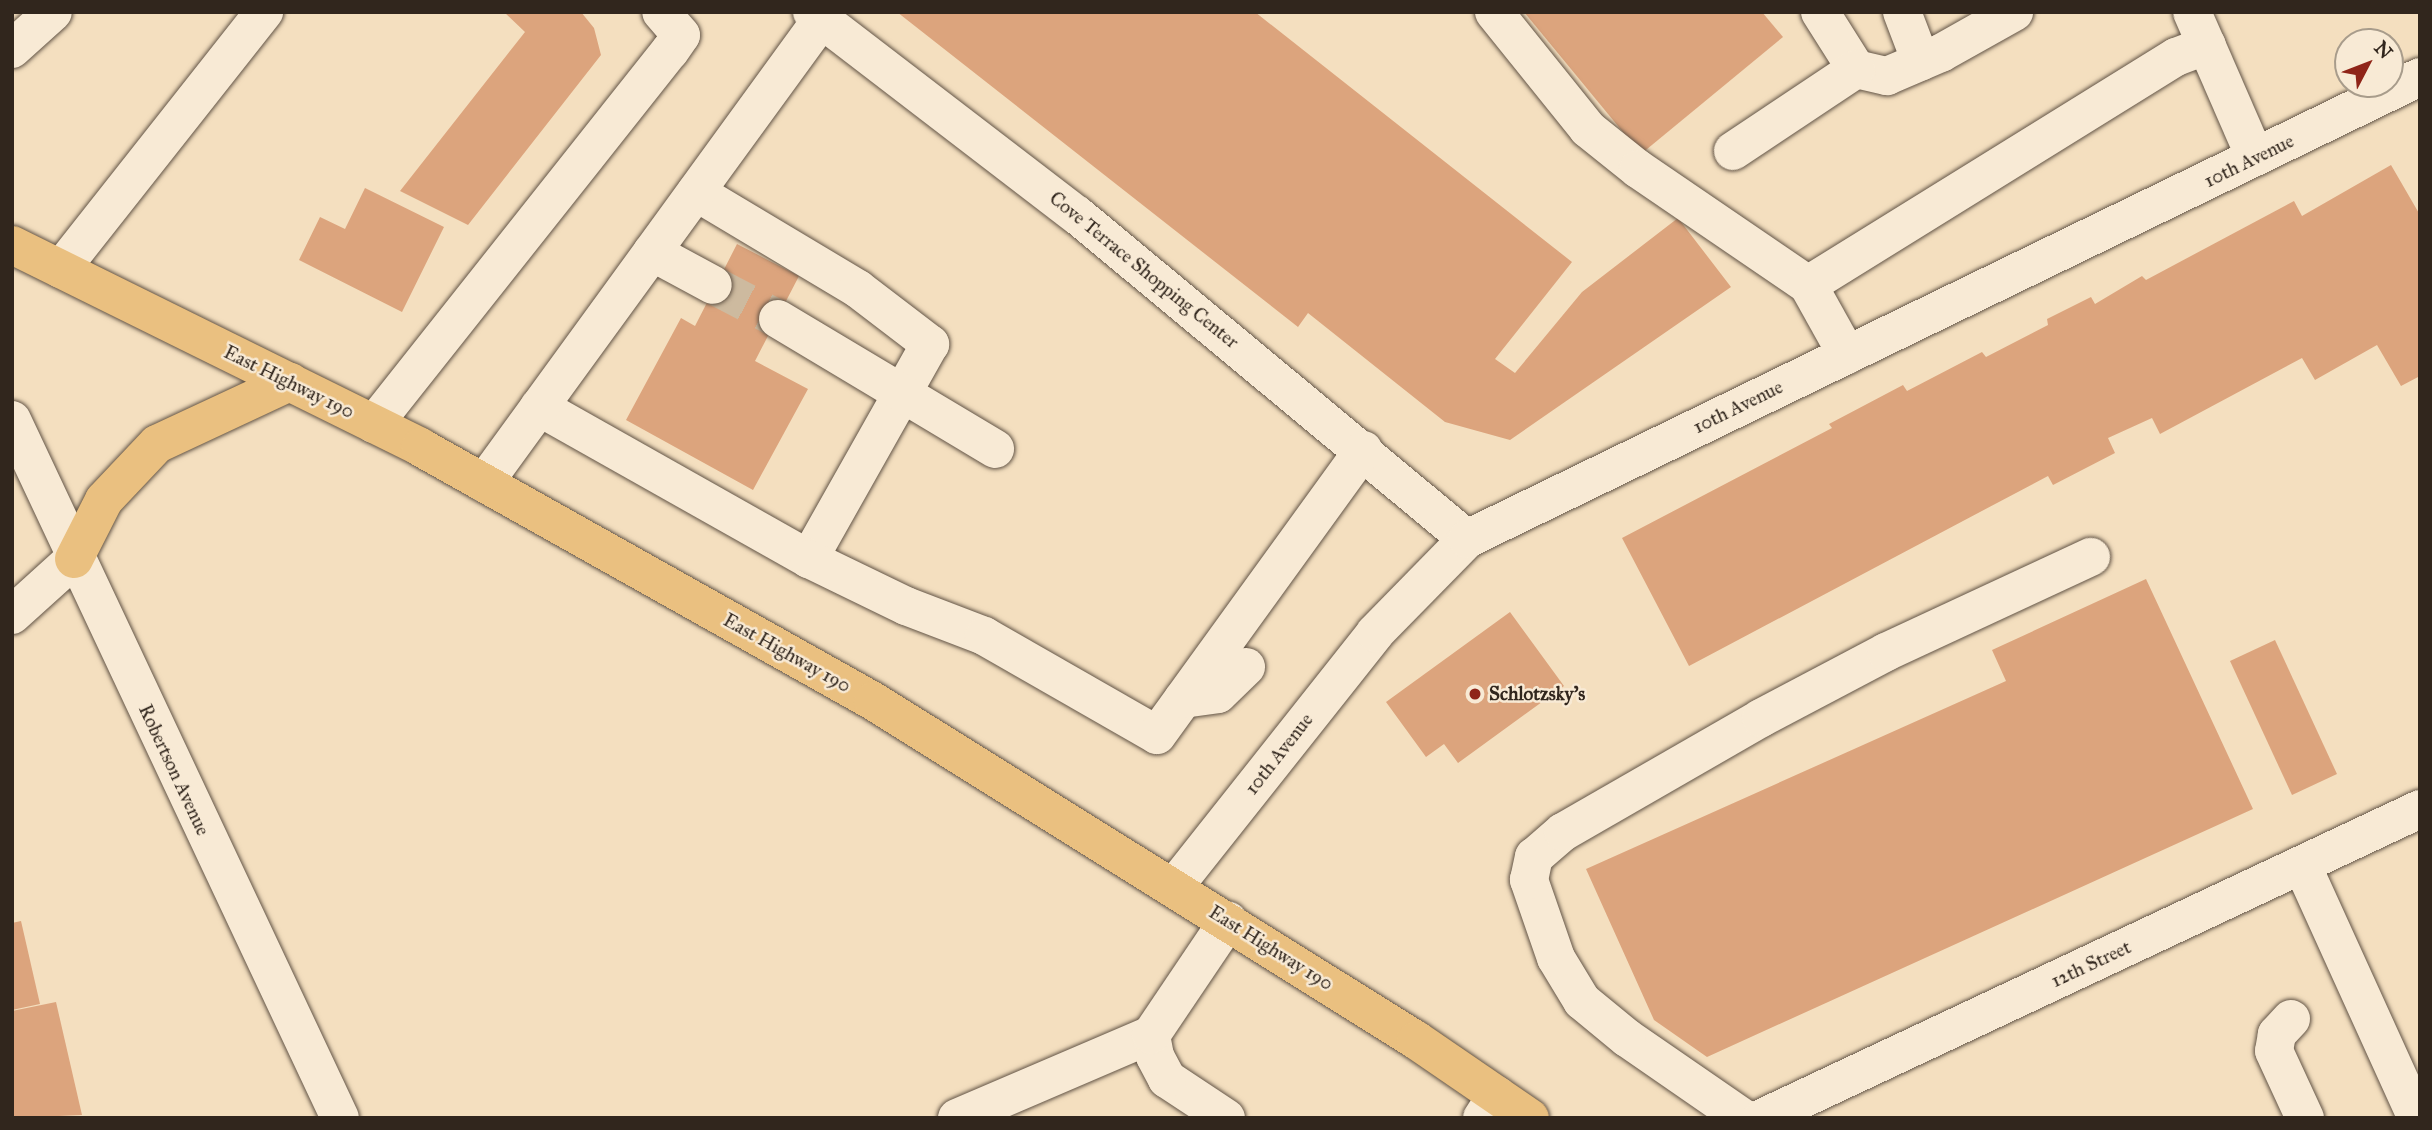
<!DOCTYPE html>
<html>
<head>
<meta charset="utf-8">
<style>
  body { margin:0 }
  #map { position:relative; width:2432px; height:1130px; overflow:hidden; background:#f4dfbf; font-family:"IM FELL Great Primer",serif }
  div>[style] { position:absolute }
  .building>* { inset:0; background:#dca47d }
  .minor-tunnel>* { height:38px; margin-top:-19px; transform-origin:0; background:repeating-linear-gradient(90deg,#cdba9f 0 38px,transparent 0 57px) }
  .roads { filter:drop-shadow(0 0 2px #625446) drop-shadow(0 0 2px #625446) }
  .minor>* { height:38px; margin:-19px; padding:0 19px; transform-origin:19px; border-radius:19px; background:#f8ead5 }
  .major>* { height:38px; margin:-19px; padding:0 19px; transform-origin:19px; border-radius:19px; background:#eac080 }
  .dots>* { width:19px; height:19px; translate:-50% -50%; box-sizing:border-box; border:4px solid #f8ead5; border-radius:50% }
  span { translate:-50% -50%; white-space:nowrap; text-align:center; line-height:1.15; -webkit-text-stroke:5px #f8ead5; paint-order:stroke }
  .street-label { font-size:19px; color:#31261d }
  .poi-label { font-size:19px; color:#31261d; font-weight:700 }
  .left { translate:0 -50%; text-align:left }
  .frame { position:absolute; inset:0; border:14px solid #31261d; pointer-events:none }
  .north { position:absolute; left:2334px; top:28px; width:70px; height:70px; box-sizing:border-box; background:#f8ead5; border:2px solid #a89c8b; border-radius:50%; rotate:48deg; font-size:19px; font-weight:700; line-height:28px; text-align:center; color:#31261d }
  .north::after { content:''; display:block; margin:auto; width:24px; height:32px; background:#8f2418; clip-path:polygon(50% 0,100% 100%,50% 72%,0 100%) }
</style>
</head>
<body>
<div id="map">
  <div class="building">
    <div style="clip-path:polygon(504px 12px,581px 12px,594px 28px,601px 55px,468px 225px,400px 191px,525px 32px)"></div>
    <div style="clip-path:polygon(897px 12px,1255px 12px,1572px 262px,1495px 359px,1515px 373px,1582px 292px,1678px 218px,1731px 287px,1510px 440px,1445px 422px,1308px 313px,1298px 327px)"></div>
    <div style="clip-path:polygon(1524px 12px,1762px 12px,1783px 37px,1641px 154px)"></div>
    <div style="clip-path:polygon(2391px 165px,2420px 215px,2420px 376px,2401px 386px,2377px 345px,2315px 380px,2302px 358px,2160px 434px,2152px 418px,2108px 438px,2115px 453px,2053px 485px,2048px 476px,1689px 666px,1622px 538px,1832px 428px,1829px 424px,1903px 385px,1907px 391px,1982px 352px,1986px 357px,2048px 325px,2047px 319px,2091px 297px,2095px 304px,2142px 276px,2146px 280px,2294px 201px,2302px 216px)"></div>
    <div style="clip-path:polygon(365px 188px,444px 227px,402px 312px,299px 260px,320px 217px,345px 229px)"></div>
    <div style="clip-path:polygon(737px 244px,799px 276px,755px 361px,808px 389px,753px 490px,626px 420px,681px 318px,695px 326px)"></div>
    <div style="clip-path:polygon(2146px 579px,2253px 809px,1707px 1057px,1654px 1020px,1586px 869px,2006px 681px,1992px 650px)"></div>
    <div style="clip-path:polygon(1510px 612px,1564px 686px,1458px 763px,1444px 744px,1426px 757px,1386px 702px)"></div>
    <div style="clip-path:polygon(2275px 640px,2337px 774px,2292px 795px,2230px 661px)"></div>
    <div style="clip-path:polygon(21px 921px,40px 1004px,12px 1010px,12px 923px)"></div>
    <div style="clip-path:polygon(56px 1002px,82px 1115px,12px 1118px,12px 1011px)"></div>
  </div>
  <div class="minor-tunnel">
    <div style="left:713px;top:285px;width:73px;rotate:27.6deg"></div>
  </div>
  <div class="roads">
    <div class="minor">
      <div style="left:812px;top:12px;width:334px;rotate:37.5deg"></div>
      <div style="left:1077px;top:215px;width:507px;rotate:39.72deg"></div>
      <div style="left:1494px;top:12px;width:150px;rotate:51.2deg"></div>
      <div style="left:1588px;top:129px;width:64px;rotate:38.7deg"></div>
      <div style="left:1638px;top:169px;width:206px;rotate:34.3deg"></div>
      <div style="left:1820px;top:12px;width:67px;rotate:57.7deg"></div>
      <div style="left:1856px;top:69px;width:32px;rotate:13deg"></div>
      <div style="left:1887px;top:76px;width:59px;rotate:-23.1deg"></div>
      <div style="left:1941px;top:53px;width:84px;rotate:-29.3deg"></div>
      <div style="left:1902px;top:12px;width:53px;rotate:69.2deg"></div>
      <div style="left:2192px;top:12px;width:158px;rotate:66.5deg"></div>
      <div style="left:12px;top:49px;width:55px;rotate:-42.1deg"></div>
      <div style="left:1733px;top:151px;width:148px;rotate:-33.7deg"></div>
      <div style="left:696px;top:192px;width:189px;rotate:30.9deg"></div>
      <div style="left:858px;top:289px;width:91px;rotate:37.4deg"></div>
      <div style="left:930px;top:344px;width:247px;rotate:119.4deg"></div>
      <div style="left:652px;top:252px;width:69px;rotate:28.4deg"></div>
      <div style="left:61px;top:269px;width:328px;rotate:-51.7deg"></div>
      <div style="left:778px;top:319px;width:253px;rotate:30.9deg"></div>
      <div style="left:1847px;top:355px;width:80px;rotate:-119.1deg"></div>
      <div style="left:1808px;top:285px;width:433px;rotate:-31.8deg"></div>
      <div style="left:2176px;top:57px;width:33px;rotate:-21deg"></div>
      <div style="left:539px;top:407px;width:310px;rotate:29.4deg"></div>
      <div style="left:809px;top:559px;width:108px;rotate:25.9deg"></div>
      <div style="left:906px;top:606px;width:84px;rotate:21deg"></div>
      <div style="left:984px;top:636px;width:199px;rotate:29.8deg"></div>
      <div style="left:1157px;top:735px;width:352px;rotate:-54.1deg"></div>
      <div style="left:12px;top:420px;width:771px;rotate:64.83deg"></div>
      <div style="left:374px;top:424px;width:476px;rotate:-51.6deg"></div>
      <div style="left:670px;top:51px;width:19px;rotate:-55deg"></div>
      <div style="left:681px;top:35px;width:30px;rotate:-131deg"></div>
      <div style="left:484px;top:483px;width:573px;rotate:-53.95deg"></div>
      <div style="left:12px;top:615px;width:84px;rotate:-42.1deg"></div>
      <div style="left:1183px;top:699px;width:35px;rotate:-8deg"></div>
      <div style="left:1218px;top:694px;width:39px;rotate:-44deg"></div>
      <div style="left:2302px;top:865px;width:278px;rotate:65.6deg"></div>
      <div style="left:1174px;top:887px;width:324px;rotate:-51.6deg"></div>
      <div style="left:1375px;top:633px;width:132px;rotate:-45.6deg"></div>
      <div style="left:1467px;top:539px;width:1059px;rotate:-25.86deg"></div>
      <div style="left:2291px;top:1019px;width:21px;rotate:133deg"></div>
      <div style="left:2277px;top:1034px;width:17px;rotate:100deg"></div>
      <div style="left:2274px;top:1051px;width:74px;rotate:65.2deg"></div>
      <div style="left:957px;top:1118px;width:211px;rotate:-23.2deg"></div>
      <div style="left:1226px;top:1118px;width:71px;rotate:-146.5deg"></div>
      <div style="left:1167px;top:1079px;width:26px;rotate:-118deg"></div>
      <div style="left:1155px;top:1056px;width:21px;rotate:-101deg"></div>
      <div style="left:1151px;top:1035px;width:138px;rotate:-56deg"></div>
      <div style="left:1482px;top:1118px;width:27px;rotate:-57deg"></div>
      <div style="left:1743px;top:1118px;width:141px;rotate:-145.4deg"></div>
      <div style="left:1627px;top:1038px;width:58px;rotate:-140.6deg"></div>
      <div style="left:1582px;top:1001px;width:50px;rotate:-121.2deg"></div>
      <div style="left:1556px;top:958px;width:83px;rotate:-109.1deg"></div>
      <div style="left:1529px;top:880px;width:24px;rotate:-78deg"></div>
      <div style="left:1534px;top:857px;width:38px;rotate:-41deg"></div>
      <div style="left:1563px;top:832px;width:228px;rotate:-29.9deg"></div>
      <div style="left:1761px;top:718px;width:141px;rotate:-27.8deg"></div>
      <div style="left:1886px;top:652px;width:226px;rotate:-24.9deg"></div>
      <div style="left:1762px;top:1118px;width:727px;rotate:-25.15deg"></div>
    </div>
    <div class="major">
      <div style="left:12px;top:245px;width:455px;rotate:26.3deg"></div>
      <div style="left:420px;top:447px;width:519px;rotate:29.28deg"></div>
      <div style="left:873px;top:701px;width:640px;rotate:31.98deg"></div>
      <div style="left:1416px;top:1040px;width:138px;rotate:34.4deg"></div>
      <div style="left:74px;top:559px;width:66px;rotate:-63deg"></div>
      <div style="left:104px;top:500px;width:77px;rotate:-46.6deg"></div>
      <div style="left:157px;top:444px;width:147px;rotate:-25deg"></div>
    </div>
  </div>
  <div class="dots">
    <div style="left:1475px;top:694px;background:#8f2418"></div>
  </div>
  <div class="street-label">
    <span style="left:2249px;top:161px;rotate:-26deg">10th Avenue</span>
    <span style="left:1144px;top:270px;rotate:39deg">Cove Terrace Shopping Center</span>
    <span style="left:289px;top:382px;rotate:26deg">East Highway 190</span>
    <span style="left:1738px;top:407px;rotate:-26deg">10th Avenue</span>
    <span style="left:787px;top:653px;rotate:29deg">East Highway 190</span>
    <span style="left:1279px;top:754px;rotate:-52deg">10th Avenue</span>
    <span style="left:174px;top:770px;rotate:65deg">Robertson Avenue</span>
    <span style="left:1271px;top:948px;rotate:32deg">East Highway 190</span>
    <span style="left:2091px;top:964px;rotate:-25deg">12th Street</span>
  </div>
  <div class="poi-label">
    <span class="left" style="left:1489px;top:694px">Schlotzsky's</span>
  </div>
  <div class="frame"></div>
  <div class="north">N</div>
</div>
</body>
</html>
